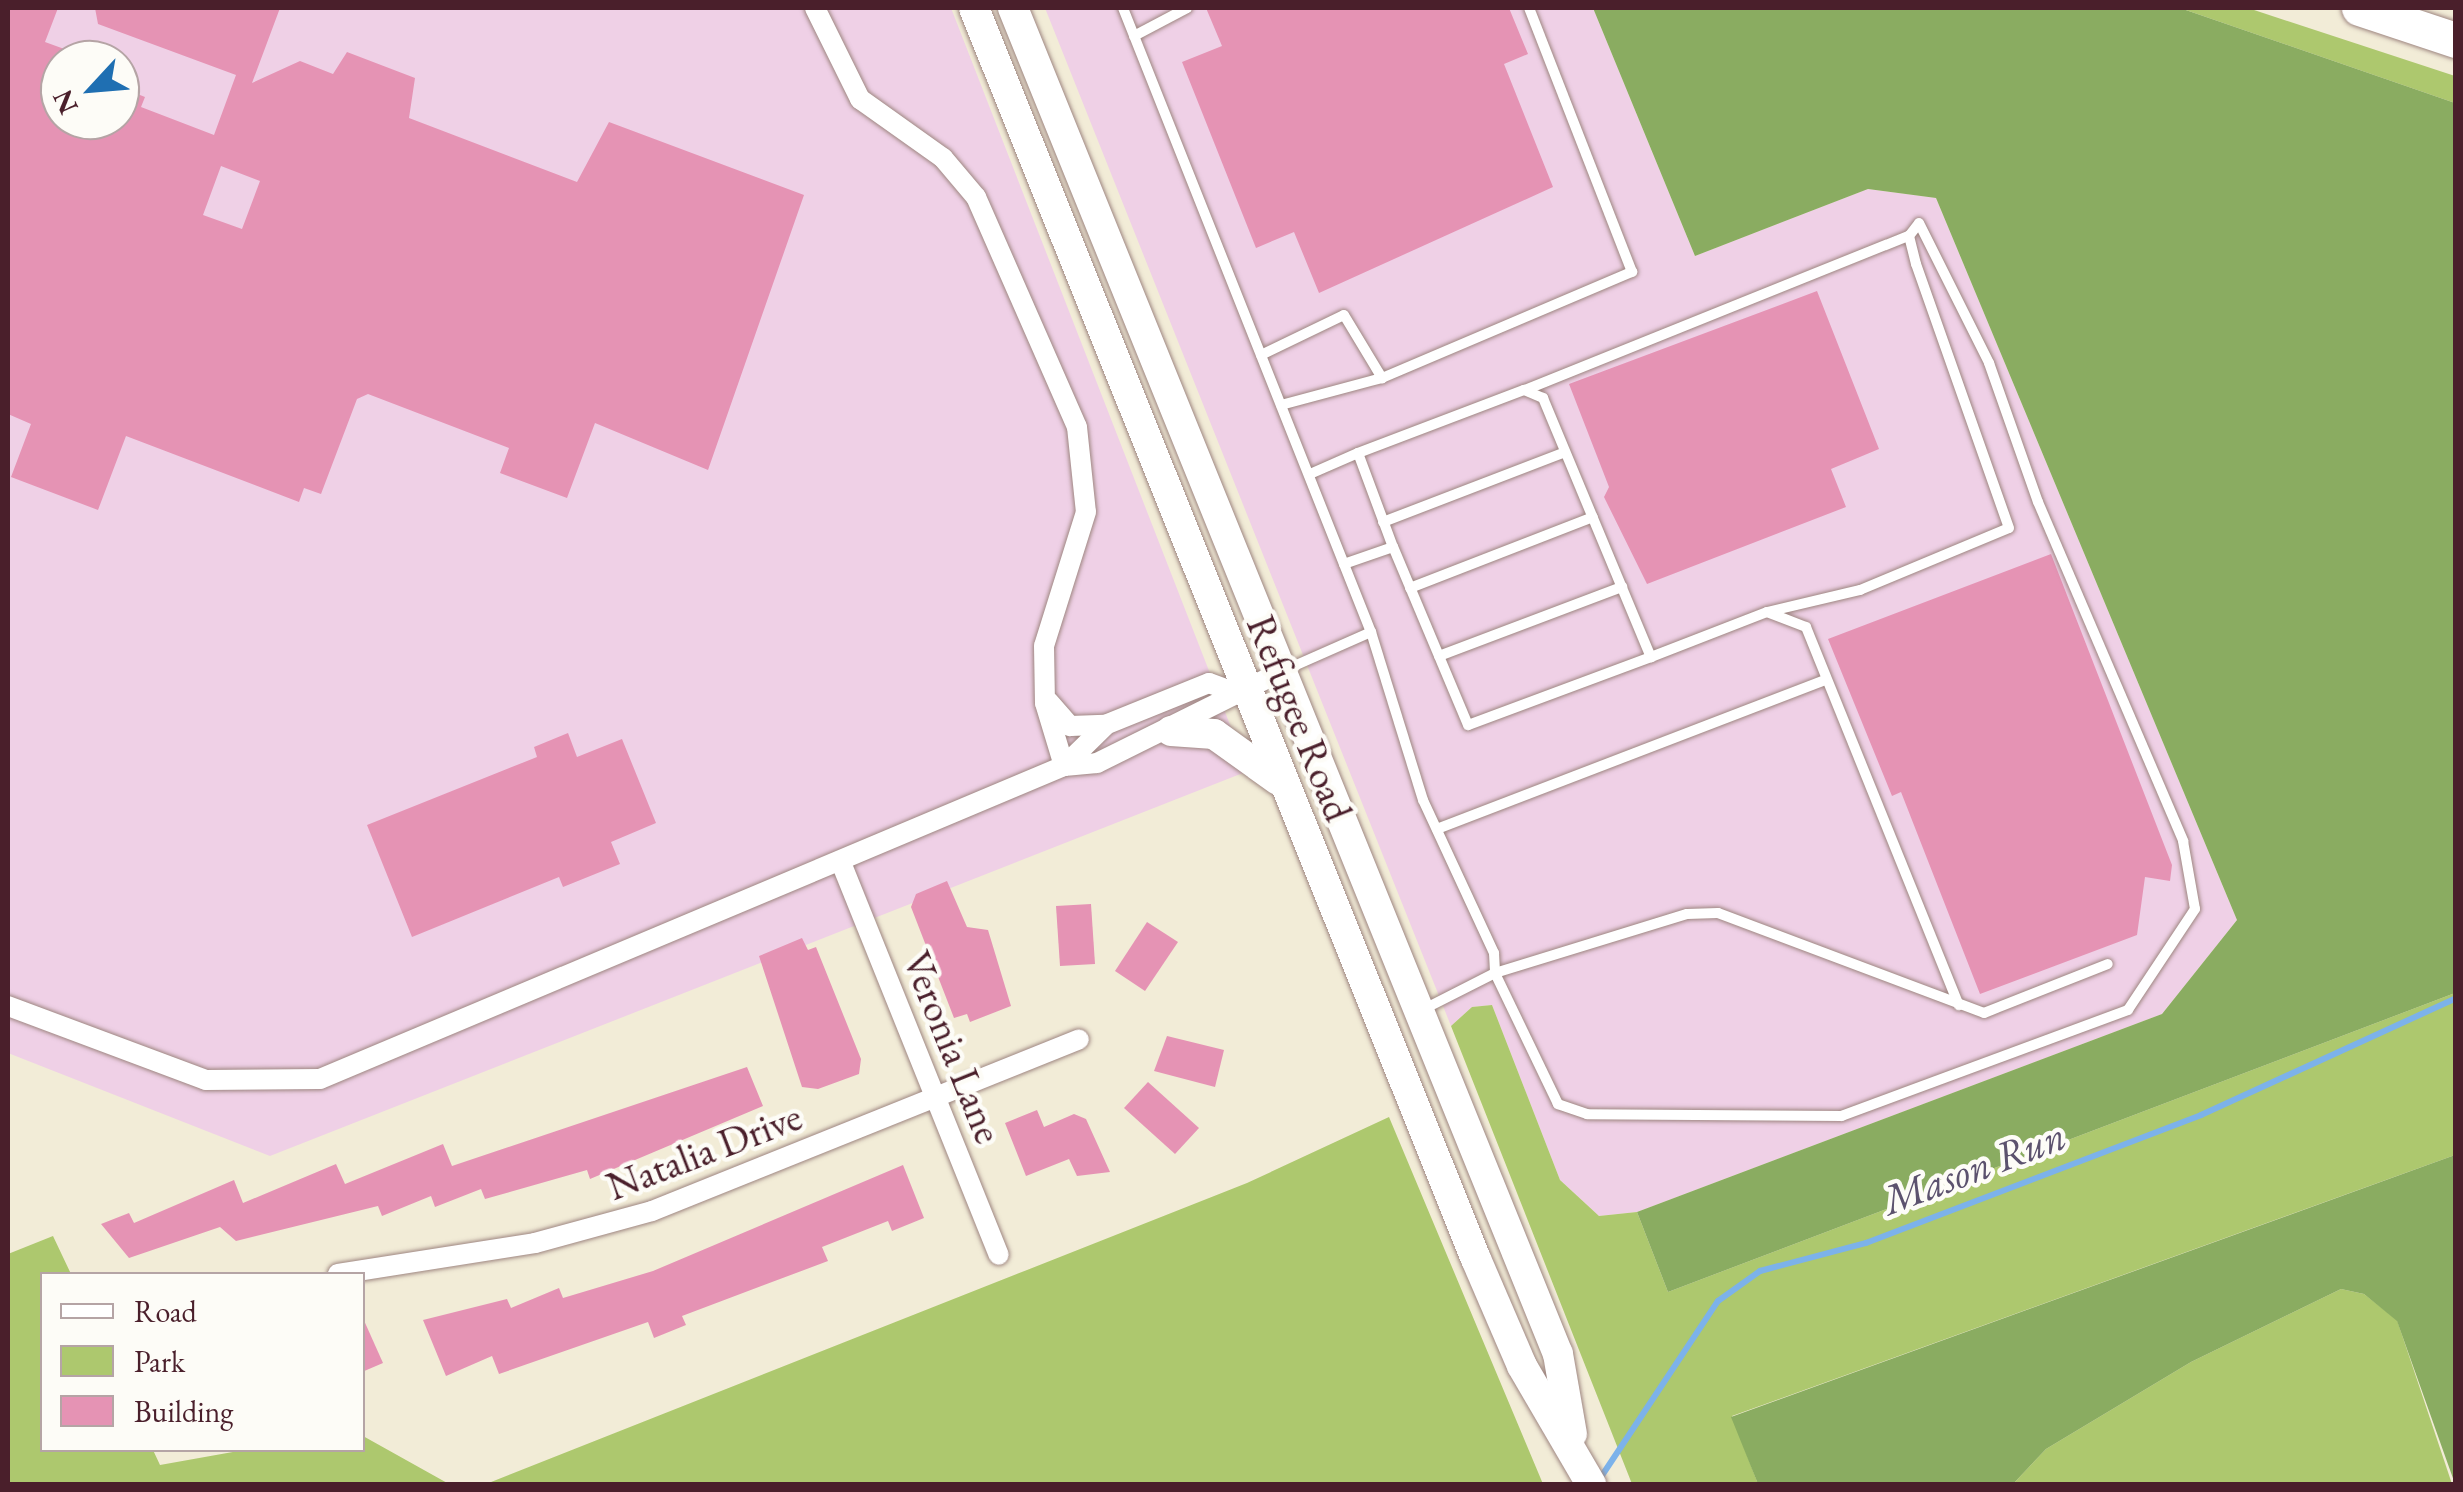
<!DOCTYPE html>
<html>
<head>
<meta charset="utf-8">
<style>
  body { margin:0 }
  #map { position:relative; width:2463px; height:1492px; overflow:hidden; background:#f2ecd7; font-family:"EB Garamond",serif }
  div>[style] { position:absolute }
  .built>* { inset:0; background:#efd0e6 }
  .green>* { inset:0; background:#adc86e }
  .forest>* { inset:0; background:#8aac61 }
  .stream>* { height:6px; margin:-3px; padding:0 3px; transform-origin:3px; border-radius:3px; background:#7cb2ea }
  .building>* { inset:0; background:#e593b4 }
  .roads { filter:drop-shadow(0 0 2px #9e8681) drop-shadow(0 0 2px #9e8681) }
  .lane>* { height:10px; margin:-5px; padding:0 5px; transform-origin:5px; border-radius:5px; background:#fff }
  .street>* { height:20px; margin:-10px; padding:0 10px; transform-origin:10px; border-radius:10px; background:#fff }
  .primary>* { height:30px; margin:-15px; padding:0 15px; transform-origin:15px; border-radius:15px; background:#fff }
  .highway>* { height:35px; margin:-17.5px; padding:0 17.5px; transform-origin:17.5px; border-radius:17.5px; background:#fff }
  span { translate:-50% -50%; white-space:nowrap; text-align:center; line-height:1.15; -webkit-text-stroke:9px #fdfcf7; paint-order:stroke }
  .street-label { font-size:40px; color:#4a1f2b }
  .water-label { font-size:42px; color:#5c526e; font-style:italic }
  .frame { position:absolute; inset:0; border:10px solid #4a1f2b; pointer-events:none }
  .legend { position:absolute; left:40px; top:1272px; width:325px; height:180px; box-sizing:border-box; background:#fdfcf7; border:2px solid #b5a4a5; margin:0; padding:12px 18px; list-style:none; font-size:30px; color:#4a1f2b }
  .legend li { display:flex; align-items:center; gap:20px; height:50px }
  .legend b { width:50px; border:2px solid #b5a4a5 }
  .north { position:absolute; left:40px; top:40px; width:100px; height:100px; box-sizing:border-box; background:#fdfcf7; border:2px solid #b5a4a5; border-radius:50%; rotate:244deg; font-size:28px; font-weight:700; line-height:40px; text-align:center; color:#4a1f2b }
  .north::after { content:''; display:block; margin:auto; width:35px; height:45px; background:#1f6fb2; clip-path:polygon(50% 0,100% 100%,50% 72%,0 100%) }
</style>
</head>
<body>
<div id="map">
  <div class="built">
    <div style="clip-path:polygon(evenodd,8px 8px,951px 8px,1248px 771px,270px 1156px,8px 1053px,8px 8px,60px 60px,120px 60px,120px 120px,60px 120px,60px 60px)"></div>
    <div style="clip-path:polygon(1045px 8px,1593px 8px,1695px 256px,1868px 189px,1936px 198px,2237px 920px,2162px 1014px,1637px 1212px,1599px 1216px,1560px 1180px,1492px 1005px,1472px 1007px,1451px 1026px)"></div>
  </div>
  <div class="green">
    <div style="clip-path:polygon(2180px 8px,2248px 8px,2455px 76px,2455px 103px)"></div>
    <div style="clip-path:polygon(2455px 993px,2455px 1155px,1732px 1416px,1758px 1484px,1632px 1484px,1451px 1026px,1472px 1007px,1492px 1005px,1560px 1180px,1599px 1216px,1637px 1212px,1668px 1292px)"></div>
    <div style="clip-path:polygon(1389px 1117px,1543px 1484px,486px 1484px,1247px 1183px)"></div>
    <div style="clip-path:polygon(53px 1236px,71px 1274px,42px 1274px,42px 1450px,153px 1450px,160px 1465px,244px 1450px,362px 1450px,363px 1436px,449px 1484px,8px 1484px,8px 1254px)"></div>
    <div style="clip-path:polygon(2341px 1289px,2364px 1294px,2397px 1320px,2452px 1484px,2013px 1484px,2046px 1449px,2191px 1362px)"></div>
  </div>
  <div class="forest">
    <div style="clip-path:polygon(1593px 8px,2180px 8px,2455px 103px,2455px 993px,1668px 1292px,1637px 1212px,2162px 1014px,2237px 920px,1936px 198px,1868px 189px,1695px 256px)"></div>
    <div style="clip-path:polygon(2455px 1155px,2455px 1484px,2397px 1321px,2364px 1294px,2341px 1289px,2191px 1362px,2046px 1449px,2013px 1484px,1758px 1484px,1731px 1417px)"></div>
  </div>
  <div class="stream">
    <div style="left:1599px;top:1480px;width:215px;rotate:-56.4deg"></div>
    <div style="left:1718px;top:1301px;width:52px;rotate:-35.5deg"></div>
    <div style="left:1760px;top:1271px;width:110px;rotate:-14.8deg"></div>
    <div style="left:1866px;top:1243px;width:359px;rotate:-20.9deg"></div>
    <div style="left:2201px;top:1115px;width:281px;rotate:-24.6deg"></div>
  </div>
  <div class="building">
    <div style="clip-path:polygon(evenodd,8px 8px,58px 8px,45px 42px,89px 58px,49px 60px,60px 64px,60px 120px,120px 120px,120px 87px,145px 97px,141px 107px,214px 135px,236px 75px,98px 24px,95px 8px,280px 8px,252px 83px,300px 61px,333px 74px,347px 52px,415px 78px,409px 118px,577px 182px,609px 122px,804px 195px,708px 470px,595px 423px,567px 498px,500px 473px,509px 448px,368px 394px,357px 399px,321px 494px,304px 488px,299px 502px,126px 436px,98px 510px,11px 477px,31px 424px,8px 414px,8px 8px,221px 166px,260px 181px,242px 229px,203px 215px,221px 166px)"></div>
    <div style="clip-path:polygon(1206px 8px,1509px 8px,1528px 54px,1504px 64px,1553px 187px,1319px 293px,1294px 232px,1256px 248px,1182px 62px,1222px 46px)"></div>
    <div style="clip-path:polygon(1817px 291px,1879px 449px,1831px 469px,1846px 507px,1647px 584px,1604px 497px,1609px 487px,1569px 384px)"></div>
    <div style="clip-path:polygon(2051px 554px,2172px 865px,2170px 881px,2145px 877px,2137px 935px,1980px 994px,1901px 792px,1892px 796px,1828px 639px)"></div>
    <div style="clip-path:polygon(568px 733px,577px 757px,622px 739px,656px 823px,611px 842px,620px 864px,563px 887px,559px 877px,412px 937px,367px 825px,537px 757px,534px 747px)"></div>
    <div style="clip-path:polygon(947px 881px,967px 927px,988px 930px,1011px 1006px,970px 1022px,967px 1014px,954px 1018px,911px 907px,916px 894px)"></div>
    <div style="clip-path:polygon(1091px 904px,1095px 964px,1060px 966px,1056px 906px)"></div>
    <div style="clip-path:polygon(1147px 922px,1178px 942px,1145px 991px,1115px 971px)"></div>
    <div style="clip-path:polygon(802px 938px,808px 950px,816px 947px,861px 1059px,859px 1074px,818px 1089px,802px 1087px,759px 956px)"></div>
    <div style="clip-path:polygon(1167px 1036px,1224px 1050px,1215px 1087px,1154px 1071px)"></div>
    <div style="clip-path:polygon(747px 1067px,763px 1106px,590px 1179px,587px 1170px,485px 1199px,481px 1189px,435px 1207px,431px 1196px,382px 1216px,378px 1206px,236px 1241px,220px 1227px,129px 1258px,101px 1224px,129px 1213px,134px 1223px,234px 1180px,243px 1203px,336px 1164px,345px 1184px,443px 1144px,452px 1166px)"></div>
    <div style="clip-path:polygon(1148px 1082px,1199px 1128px,1175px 1154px,1124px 1108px)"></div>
    <div style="clip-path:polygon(1037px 1110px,1044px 1127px,1074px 1114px,1086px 1119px,1110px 1172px,1077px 1176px,1069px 1159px,1026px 1176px,1005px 1123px)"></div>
    <div style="clip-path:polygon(903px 1165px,924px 1218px,892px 1231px,888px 1221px,822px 1247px,828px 1261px,682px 1316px,686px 1325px,654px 1338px,648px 1322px,499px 1374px,492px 1356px,446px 1376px,423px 1320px,507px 1299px,511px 1308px,559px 1288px,563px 1298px,653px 1271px)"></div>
    <div style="clip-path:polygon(362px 1316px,383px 1363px,362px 1372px)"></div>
  </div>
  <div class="roads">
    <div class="lane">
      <div style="left:1123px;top:8px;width:671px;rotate:68.33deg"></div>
      <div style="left:1371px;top:632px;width:176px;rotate:72.8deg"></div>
      <div style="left:1423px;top:800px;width:169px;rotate:65.1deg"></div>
      <div style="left:1494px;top:953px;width:20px;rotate:87deg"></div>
      <div style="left:1495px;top:973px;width:82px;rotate:153.1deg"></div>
      <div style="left:1134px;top:36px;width:60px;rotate:-27.8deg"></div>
      <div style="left:1261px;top:355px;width:92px;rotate:-25.7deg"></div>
      <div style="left:1344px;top:315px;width:74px;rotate:58.9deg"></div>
      <div style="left:1525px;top:390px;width:414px;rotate:-21.9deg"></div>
      <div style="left:1281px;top:405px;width:105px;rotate:-15deg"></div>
      <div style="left:1382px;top:378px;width:272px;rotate:-23deg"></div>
      <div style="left:1632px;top:272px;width:283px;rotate:-111.3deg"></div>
      <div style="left:1358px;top:453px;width:178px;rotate:-20.8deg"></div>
      <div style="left:1524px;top:390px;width:21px;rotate:23deg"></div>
      <div style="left:1543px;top:398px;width:281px;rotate:67.4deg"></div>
      <div style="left:1651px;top:657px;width:195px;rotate:159.6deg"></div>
      <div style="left:1468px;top:725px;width:193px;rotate:-112.8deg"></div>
      <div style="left:1310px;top:474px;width:52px;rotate:-23.6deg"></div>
      <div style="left:1358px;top:453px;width:100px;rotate:69.6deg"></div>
      <div style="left:1393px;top:547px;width:52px;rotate:160.9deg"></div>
      <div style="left:1383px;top:522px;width:195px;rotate:-21deg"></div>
      <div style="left:1410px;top:588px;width:196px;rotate:-21.2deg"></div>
      <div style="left:1767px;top:612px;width:96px;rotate:-13.3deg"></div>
      <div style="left:1860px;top:590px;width:161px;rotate:-22.6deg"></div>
      <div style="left:2009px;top:528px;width:280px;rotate:-109.4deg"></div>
      <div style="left:1916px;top:264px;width:29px;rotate:-104deg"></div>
      <div style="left:1909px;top:236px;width:16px;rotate:-52deg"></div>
      <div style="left:1919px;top:223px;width:157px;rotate:63.4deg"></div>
      <div style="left:1989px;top:363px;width:147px;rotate:70.6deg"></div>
      <div style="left:2038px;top:502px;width:369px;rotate:66.8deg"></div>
      <div style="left:2183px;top:841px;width:69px;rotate:80deg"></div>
      <div style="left:2195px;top:909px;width:121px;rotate:123.6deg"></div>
      <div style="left:2128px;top:1010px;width:305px;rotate:159.7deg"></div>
      <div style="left:1842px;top:1116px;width:255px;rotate:-179.6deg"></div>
      <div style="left:1587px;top:1114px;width:31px;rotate:-161deg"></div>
      <div style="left:1558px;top:1104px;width:145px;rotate:-115.7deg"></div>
      <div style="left:1495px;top:973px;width:201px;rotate:-17.1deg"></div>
      <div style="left:1687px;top:914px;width:31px;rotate:-2deg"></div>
      <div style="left:1718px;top:913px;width:284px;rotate:20.6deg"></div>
      <div style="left:1984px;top:1013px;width:133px;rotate:-21.6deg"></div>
      <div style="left:1439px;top:656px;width:196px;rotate:-20.7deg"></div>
      <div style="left:1651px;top:657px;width:124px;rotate:-21.2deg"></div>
      <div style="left:1767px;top:612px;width:42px;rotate:21deg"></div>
      <div style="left:1806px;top:627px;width:408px;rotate:68deg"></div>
      <div style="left:1285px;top:670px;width:94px;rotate:-23.8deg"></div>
      <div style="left:1437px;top:829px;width:417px;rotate:-21deg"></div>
    </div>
    <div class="street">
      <div style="left:815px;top:8px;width:102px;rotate:63.7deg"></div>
      <div style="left:860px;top:99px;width:102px;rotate:35.4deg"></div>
      <div style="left:943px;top:158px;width:51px;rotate:49.8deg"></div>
      <div style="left:976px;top:197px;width:251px;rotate:66.3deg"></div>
      <div style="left:1077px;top:427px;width:85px;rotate:84deg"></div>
      <div style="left:1086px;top:512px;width:140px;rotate:107.4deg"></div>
      <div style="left:1044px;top:646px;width:57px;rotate:89deg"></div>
      <div style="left:1045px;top:703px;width:66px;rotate:73.2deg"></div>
      <div style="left:1049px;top:702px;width:32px;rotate:49deg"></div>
      <div style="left:1070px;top:726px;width:35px;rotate:-2deg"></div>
      <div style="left:1105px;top:725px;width:112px;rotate:-22deg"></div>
      <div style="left:1209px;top:683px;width:23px;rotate:20deg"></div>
      <div style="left:1064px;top:766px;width:57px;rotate:-44.3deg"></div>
      <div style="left:842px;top:865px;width:420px;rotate:68.1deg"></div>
      <div style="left:8px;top:1006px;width:211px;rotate:20.5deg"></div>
      <div style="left:206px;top:1080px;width:114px;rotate:-0.5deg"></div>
      <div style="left:320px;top:1079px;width:807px;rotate:-22.82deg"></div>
      <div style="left:1064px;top:766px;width:33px;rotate:-5deg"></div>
      <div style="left:1097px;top:763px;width:204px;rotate:-26.4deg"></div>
      <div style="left:338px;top:1274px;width:199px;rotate:-8.9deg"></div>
      <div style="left:535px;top:1243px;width:121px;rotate:-15.3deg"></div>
      <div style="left:652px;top:1211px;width:460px;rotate:-21.9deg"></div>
    </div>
    <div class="primary">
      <div style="left:974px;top:8px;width:1348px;rotate:68.14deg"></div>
      <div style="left:1476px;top:1259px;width:116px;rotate:66.7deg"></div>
      <div style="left:1522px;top:1366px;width:137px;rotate:59.7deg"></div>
      <div style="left:1013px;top:8px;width:1452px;rotate:67.96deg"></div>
      <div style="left:1558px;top:1354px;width:81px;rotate:80.1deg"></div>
      <div style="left:1171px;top:731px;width:43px;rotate:4deg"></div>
      <div style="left:1214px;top:734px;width:79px;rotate:35.7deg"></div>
    </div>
    <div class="highway">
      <div style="left:2359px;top:8px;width:102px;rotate:18.3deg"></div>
    </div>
  </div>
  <div class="street-label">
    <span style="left:1300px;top:718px;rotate:68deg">Refugee Road</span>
    <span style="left:953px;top:1047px;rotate:68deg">Veronia Lane</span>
    <span style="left:704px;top:1151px;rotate:-21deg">Natalia Drive</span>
  </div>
  <div class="water-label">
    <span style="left:1974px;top:1168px;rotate:-21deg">Mason Run</span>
  </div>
  <div class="frame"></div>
  <ul class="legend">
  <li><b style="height:12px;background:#fff"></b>Road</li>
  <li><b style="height:28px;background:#adc86e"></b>Park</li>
  <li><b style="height:28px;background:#e593b4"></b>Building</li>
  </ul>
  <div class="north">N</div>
</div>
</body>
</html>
